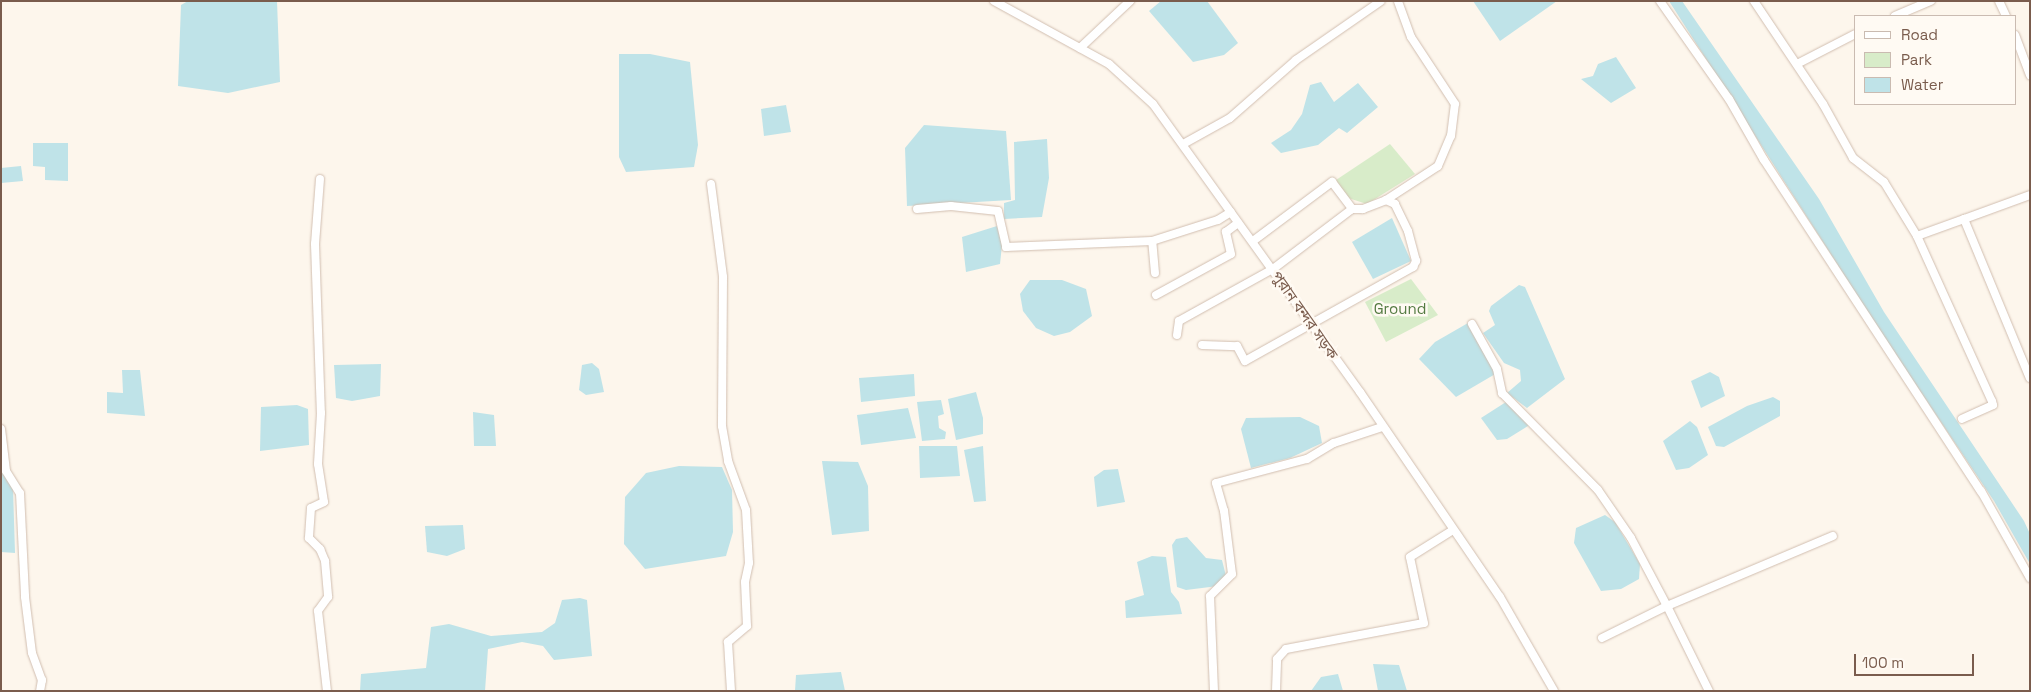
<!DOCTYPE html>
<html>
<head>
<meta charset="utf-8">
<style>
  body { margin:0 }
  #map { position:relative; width:2031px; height:692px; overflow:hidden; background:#fdf6ec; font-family:"Space Grotesk","Noto Sans Bengali",sans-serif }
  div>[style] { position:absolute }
  .green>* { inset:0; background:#d8ecc9 }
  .water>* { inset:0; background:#bfe3e8 }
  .roads { filter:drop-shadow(0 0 1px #d1beb0) drop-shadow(0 0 1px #d1beb0) }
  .minor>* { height:8px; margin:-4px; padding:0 4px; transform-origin:4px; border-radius:4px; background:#fff }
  span { translate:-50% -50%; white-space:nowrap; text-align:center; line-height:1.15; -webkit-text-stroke:5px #fffaf3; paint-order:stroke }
  .park-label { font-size:15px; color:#537a41 }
  .street-label { font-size:15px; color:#7a5c4d }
  .frame { position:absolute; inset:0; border:2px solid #7a5c4d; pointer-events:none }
  .legend { position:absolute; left:1854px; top:15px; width:162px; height:90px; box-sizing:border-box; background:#fffaf3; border:1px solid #cabbb1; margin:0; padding:6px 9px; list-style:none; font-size:15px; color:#7a5c4d }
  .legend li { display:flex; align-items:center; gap:10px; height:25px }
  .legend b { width:25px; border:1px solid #cabbb1 }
  .scale { position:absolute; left:1854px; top:654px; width:120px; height:22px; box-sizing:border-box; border:2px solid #7a5c4d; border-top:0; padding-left:6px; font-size:15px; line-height:18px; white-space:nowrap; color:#7a5c4d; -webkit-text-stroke:4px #fffaf3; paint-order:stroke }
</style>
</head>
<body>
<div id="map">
  <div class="green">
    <div style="clip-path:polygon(1390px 144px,1415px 174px,1367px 204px,1348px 198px,1336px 180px)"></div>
    <div style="clip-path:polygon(1411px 279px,1438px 315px,1386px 342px,1365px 302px)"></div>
  </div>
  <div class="water">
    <div style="clip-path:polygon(188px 1px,277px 1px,280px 82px,228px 93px,178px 86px,181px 5px)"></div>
    <div style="clip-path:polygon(1161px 1px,1207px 1px,1238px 43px,1224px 55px,1193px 62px,1149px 11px)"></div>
    <div style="clip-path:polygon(1473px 1px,1557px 1px,1500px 41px)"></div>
    <div style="clip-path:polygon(1669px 1px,1682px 1px,1819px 199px,1884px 312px,2024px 521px,2030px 534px,2030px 564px,1994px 501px,1883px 336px)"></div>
    <div style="clip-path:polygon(619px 54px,650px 54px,690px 62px,698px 145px,694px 167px,626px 172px,619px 157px)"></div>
    <div style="clip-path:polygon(1616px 57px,1636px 88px,1611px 103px,1581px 79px,1593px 76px,1598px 64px)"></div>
    <div style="clip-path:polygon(1321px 82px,1334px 102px,1358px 83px,1378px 107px,1347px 133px,1339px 128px,1318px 145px,1281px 153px,1271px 143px,1291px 130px,1302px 114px,1310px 85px)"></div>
    <div style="clip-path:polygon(786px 105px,791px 132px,764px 136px,761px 109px)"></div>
    <div style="clip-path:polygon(924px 125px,1006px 131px,1011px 200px,907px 206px,905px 148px)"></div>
    <div style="clip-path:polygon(1047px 139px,1049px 178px,1042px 217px,1004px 219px,1004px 203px,1015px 200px,1014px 142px)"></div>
    <div style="clip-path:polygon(33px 143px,68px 143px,68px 181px,45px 180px,45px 167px,33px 166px)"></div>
    <div style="clip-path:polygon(21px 166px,23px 181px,1px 183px,1px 168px)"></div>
    <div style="clip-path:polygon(1392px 218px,1411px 261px,1373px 279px,1352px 242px)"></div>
    <div style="clip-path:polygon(997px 226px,1002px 245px,1000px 264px,966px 272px,962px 237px)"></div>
    <div style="clip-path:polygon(1030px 280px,1062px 280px,1086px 289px,1092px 316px,1070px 332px,1054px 336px,1036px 328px,1023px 311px,1020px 294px)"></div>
    <div style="clip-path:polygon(1519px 285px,1525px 287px,1565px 379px,1527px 408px,1507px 393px,1521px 381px,1520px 370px,1504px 363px,1483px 333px,1495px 325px,1489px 311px,1491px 306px)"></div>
    <div style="clip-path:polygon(1468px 323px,1497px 373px,1456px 397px,1419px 359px,1435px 342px)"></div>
    <div style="clip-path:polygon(592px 363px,599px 369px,604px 392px,586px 395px,579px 390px,582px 365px)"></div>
    <div style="clip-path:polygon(381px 364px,380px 396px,352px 401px,336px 398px,334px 365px)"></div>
    <div style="clip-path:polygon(122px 370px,140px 370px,145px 416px,107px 413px,107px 392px,123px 393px)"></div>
    <div style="clip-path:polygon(1710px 372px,1719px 377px,1725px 396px,1701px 408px,1691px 381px)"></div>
    <div style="clip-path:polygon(914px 374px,915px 396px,861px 402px,859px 378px)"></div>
    <div style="clip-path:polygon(976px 392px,983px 418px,983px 434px,956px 440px,948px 399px)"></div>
    <div style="clip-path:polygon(1773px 397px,1780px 401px,1780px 416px,1724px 447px,1716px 446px,1708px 427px,1747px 406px)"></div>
    <div style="clip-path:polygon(941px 400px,944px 414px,938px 416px,939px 428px,946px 432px,945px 439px,922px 441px,917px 402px)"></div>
    <div style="clip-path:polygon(1506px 402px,1531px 424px,1507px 439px,1497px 440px,1481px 418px)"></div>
    <div style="clip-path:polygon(297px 405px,308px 409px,309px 445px,260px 451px,261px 407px)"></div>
    <div style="clip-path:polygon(908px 408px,916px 438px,861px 445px,857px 415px)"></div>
    <div style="clip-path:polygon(473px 412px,494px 415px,496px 446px,474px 446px)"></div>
    <div style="clip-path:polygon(1300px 417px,1319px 426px,1322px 443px,1290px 458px,1251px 468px,1241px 429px,1246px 418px)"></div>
    <div style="clip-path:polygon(1690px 421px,1697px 427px,1708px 455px,1689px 468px,1676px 470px,1663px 441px)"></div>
    <div style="clip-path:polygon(919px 446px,957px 446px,960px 476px,920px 478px)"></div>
    <div style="clip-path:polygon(983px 446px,986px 501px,974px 502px,964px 450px)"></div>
    <div style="clip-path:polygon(822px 461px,858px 462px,868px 486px,869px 531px,832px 535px)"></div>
    <div style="clip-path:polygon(679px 466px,722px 467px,732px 490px,733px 532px,726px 556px,645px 569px,624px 544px,625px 497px,646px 473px)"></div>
    <div style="clip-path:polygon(1118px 469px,1125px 502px,1097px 507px,1094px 477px,1104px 470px)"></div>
    <div style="clip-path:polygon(1px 470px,8px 474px,13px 489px,15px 553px,1px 552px)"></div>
    <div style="clip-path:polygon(1605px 515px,1615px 522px,1640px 564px,1639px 579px,1621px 589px,1601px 591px,1574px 543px,1576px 528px)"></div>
    <div style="clip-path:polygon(463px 525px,465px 549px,447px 556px,427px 552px,425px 526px)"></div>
    <div style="clip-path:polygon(1187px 537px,1206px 558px,1222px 560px,1226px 576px,1218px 586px,1186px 590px,1177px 587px,1172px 545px,1176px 539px)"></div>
    <div style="clip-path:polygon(1152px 556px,1166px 557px,1171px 592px,1179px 602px,1182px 614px,1126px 618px,1125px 601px,1144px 595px,1137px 562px)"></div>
    <div style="clip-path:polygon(580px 598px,587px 600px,592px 656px,554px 660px,543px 646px,522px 642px,488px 649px,485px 691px,360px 691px,361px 674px,426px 668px,431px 627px,449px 624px,491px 636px,542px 632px,555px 623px,562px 600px)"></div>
    <div style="clip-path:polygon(1373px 664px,1399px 665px,1407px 691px,1378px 691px)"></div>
    <div style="clip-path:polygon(841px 672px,845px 691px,795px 691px,796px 675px)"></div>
    <div style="clip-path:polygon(1338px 674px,1343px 691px,1311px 691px,1321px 677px)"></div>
  </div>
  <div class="roads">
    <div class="minor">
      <div style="left:994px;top:1px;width:131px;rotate:28.7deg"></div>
      <div style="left:1109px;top:64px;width:59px;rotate:42.3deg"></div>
      <div style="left:1153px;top:104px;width:355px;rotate:54.3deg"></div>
      <div style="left:1360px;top:392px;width:248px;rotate:55.7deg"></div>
      <div style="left:1500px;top:597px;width:108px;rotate:60.1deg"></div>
      <div style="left:1660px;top:1px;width:120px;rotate:54.9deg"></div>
      <div style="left:1729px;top:99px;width:70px;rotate:60.2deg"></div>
      <div style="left:1764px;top:160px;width:396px;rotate:56.8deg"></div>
      <div style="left:1981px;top:491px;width:100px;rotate:60.6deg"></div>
      <div style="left:1754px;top:1px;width:124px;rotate:56.2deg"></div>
      <div style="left:1823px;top:104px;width:62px;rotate:60.9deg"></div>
      <div style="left:1853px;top:158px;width:39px;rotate:38deg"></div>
      <div style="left:1884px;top:182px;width:63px;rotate:58.6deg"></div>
      <div style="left:1917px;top:236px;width:50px;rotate:-19.9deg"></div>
      <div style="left:1999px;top:1px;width:17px;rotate:65deg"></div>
      <div style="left:1895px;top:16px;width:39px;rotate:-23deg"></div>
      <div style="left:2015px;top:35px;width:43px;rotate:69.4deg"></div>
      <div style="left:1080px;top:48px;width:69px;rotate:-43.2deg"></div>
      <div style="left:1797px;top:64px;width:65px;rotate:-27.3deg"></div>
      <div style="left:1185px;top:143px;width:51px;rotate:-29.1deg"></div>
      <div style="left:1230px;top:118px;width:88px;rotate:-41.3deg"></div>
      <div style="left:1296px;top:60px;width:103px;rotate:-34.8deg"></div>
      <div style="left:320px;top:179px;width:65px;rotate:94.4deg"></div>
      <div style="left:315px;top:244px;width:169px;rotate:88deg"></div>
      <div style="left:321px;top:413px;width:51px;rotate:93.4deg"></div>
      <div style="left:318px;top:464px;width:38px;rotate:81deg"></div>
      <div style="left:324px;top:502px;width:14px;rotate:155deg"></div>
      <div style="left:311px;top:508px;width:30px;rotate:94deg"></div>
      <div style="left:309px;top:538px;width:16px;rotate:45deg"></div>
      <div style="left:320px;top:549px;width:13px;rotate:67deg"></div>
      <div style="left:325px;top:561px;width:36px;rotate:85deg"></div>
      <div style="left:328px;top:597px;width:17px;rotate:126deg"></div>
      <div style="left:318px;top:611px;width:81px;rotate:83.6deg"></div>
      <div style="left:711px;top:184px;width:94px;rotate:82.6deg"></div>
      <div style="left:723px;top:277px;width:149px;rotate:90.4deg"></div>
      <div style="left:722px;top:426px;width:36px;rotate:80deg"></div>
      <div style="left:728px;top:461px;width:52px;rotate:69.8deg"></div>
      <div style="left:746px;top:510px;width:53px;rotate:86.8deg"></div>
      <div style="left:749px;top:563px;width:19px;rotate:102deg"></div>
      <div style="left:745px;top:582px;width:44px;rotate:87.4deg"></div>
      <div style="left:747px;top:626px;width:25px;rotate:140deg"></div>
      <div style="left:728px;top:642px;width:49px;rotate:86.5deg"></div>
      <div style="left:2030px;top:195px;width:70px;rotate:160deg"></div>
      <div style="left:1964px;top:219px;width:172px;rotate:67.5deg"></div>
      <div style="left:917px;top:209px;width:34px;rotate:-5deg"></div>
      <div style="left:951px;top:206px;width:47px;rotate:6.1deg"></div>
      <div style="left:998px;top:211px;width:37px;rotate:77deg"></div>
      <div style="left:1006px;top:247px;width:146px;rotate:-2.4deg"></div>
      <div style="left:1917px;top:236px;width:181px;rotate:65.6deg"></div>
      <div style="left:1992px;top:401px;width:4px;rotate:76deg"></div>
      <div style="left:1993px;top:405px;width:34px;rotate:156deg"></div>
      <div style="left:1253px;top:241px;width:99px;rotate:-36.8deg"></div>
      <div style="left:1332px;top:182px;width:34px;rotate:53deg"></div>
      <div style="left:1155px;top:273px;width:32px;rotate:-95deg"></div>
      <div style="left:1152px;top:241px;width:69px;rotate:-17.7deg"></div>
      <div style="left:1218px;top:220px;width:15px;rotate:-32deg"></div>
      <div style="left:1156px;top:295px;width:85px;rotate:-28.7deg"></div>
      <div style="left:1231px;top:254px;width:23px;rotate:-103deg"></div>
      <div style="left:1226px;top:232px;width:15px;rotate:-37deg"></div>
      <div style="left:1472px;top:324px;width:51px;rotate:60.9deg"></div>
      <div style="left:1497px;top:369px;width:25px;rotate:78deg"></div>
      <div style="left:1502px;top:393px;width:136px;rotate:45.3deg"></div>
      <div style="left:1598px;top:490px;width:58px;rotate:55.5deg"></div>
      <div style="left:1631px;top:538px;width:77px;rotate:62.1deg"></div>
      <div style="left:1667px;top:606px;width:180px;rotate:-22.9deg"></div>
      <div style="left:1177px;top:335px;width:14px;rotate:-82deg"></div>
      <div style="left:1179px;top:321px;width:107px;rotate:-29deg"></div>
      <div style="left:1273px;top:269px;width:99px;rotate:-37.2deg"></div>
      <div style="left:1352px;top:209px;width:11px"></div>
      <div style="left:1363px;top:209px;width:25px;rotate:-21deg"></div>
      <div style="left:1386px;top:200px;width:62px;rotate:-33.2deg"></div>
      <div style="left:1438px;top:166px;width:33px;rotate:-67deg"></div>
      <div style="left:1451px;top:136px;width:32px;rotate:-83deg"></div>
      <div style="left:1455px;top:104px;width:80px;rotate:-123.3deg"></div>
      <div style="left:1411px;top:37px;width:38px;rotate:-110deg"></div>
      <div style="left:1202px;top:345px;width:35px;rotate:2deg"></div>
      <div style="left:1237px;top:346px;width:17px;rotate:62deg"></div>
      <div style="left:1245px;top:361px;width:193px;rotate:-29.2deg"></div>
      <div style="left:1413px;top:267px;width:7px;rotate:-63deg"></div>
      <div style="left:1416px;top:261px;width:31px;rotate:-105deg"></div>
      <div style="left:1408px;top:231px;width:30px;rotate:-116deg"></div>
      <div style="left:1395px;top:204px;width:10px;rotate:-156deg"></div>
      <div style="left:1px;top:429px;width:42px;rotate:83.2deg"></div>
      <div style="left:6px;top:471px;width:26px;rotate:58deg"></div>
      <div style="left:20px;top:493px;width:104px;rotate:87.2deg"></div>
      <div style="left:25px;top:597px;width:56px;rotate:82.9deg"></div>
      <div style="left:32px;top:653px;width:29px;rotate:70deg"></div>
      <div style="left:42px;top:680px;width:11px;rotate:100deg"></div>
      <div style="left:1602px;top:638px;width:72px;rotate:-26.2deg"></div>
      <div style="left:1667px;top:606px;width:95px;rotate:63.7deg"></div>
      <div style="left:1214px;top:691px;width:95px;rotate:-92.4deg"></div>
      <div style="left:1210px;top:596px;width:31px;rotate:-45deg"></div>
      <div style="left:1232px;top:574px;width:64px;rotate:-97.2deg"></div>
      <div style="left:1224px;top:511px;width:29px;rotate:-106deg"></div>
      <div style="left:1216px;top:483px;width:94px;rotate:-14.8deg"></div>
      <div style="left:1307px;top:459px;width:31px;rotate:-31deg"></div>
      <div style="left:1334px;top:443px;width:51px;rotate:-18.4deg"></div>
      <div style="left:1276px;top:691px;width:32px;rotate:-88deg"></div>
      <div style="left:1277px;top:659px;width:13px;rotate:-48deg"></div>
      <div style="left:1286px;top:649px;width:140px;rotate:-10.7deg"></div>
      <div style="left:1424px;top:623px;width:67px;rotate:-102deg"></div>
      <div style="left:1410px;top:557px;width:51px;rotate:-32.1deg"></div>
    </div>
  </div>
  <div class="park-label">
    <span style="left:1400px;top:309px">Ground</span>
  </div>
  <div class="street-label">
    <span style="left:1305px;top:315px;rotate:55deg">পুরান বন্দর সড়ক</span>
  </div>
  <div class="frame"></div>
  <ul class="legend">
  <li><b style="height:6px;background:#fff"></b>Road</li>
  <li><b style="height:14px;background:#d8ecc9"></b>Park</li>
  <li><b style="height:14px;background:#bfe3e8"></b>Water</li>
  </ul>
  <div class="scale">100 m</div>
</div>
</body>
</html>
